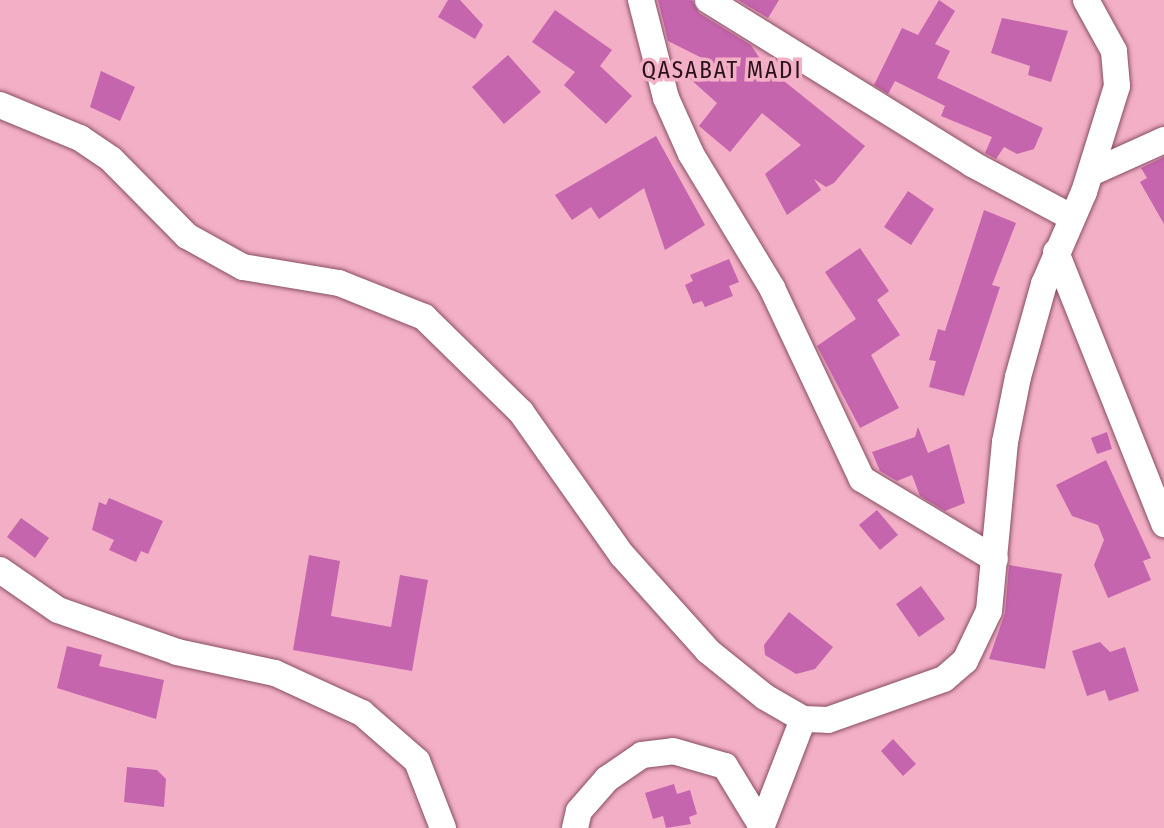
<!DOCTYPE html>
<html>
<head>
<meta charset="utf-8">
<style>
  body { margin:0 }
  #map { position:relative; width:1164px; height:828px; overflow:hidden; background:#f2afc6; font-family:"Fira Sans Condensed",sans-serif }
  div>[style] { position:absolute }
  .building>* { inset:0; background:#c565ae }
  .roads { filter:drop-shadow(0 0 2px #884e63) drop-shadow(0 0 2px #884e63) }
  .street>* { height:26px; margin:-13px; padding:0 13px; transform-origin:13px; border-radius:13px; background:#fff }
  span { translate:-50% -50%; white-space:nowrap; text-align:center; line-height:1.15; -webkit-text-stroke:7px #f2afc6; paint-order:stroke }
  .quarter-label { font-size:23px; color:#2a121b; letter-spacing:2px }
</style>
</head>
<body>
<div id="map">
  <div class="building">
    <div style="clip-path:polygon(448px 0,460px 0,483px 25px,475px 39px,438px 17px)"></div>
    <div style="clip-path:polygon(658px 0,692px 0,699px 13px,751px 45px,764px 65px,865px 146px,834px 183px,826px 187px,814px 179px,821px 190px,787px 215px,765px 174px,801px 145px,762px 113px,730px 152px,699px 126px,717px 103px,689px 78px,704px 59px,668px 41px)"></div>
    <div style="clip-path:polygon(738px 0,779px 0,768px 18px)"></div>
    <div style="clip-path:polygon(939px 0,955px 11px,935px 44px,950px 51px,937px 78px,1043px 128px,1034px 149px,1017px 154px,1004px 147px,996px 159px,985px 153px,992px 137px,941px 116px,945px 106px,895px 81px,888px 94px,874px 85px,902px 28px,918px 35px)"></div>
    <div style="clip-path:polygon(555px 10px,612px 50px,600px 66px,632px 96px,606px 124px,564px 85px,575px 72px,532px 42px)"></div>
    <div style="clip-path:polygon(1002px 18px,1068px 31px,1051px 82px,1028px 75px,1030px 66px,991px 53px)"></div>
    <div style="clip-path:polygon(508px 55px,541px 92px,504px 124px,472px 87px)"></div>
    <div style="clip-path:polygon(101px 71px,135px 87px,120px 121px,90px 107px)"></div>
    <div style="clip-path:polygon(656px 136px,705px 225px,665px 250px,644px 188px,599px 219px,591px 207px,572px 220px,555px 195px)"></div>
    <div style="clip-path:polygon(1164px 157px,1164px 224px,1140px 182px,1147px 178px,1141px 168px)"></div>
    <div style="clip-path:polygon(908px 191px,934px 209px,911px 245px,884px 227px)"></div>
    <div style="clip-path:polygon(984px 210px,1016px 223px,992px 285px,1000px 287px,964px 396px,929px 387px,936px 361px,929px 360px,938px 329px,945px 331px)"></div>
    <div style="clip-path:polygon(860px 248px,889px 291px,877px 300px,900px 335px,871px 355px,899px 408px,860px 428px,817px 346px,856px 319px,825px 272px)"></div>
    <div style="clip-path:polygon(729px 259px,739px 282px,729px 286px,733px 296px,705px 307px,702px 301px,693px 304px,685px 285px,693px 281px,690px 275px)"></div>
    <div style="clip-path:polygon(918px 427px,928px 453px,949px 444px,965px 503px,945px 511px,920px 496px,912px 475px,897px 481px,880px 471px,872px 452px,915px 437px)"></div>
    <div style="clip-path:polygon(1107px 432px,1112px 449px,1097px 454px,1091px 438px)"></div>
    <div style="clip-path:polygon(1106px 460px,1151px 558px,1143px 561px,1151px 580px,1108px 598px,1094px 565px,1104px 540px,1098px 525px,1072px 516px,1056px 485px)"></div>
    <div style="clip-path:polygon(109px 498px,163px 521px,148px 554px,141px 551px,136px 562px,109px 550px,114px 540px,92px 530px,99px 502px,106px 505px)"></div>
    <div style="clip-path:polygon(877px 510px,898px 535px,880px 550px,859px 525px)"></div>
    <div style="clip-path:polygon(21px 518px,49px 538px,35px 558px,7px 537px)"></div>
    <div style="clip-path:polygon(309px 555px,340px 561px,331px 616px,391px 627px,400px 575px,428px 580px,412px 671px,293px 650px)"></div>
    <div style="clip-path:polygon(1009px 565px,1062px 574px,1045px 669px,989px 659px,1005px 613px)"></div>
    <div style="clip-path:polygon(921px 586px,945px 619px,919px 637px,896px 604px)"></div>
    <div style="clip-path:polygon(789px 612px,833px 647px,815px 669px,796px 674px,765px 655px,764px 645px)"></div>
    <div style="clip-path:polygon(1100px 642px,1110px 652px,1125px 647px,1139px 691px,1109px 701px,1105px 690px,1087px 696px,1072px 651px)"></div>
    <div style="clip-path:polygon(67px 646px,102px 655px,99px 666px,164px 680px,156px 719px,57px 688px)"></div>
    <div style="clip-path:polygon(893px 739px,916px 764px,903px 776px,881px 751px)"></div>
    <div style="clip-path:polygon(127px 767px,157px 770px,166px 779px,164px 807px,124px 802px)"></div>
    <div style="clip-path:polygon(674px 784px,677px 794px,690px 790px,697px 814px,689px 817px,691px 824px,666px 828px,663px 816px,653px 819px,645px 793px)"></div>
  </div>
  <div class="roads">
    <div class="street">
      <div style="left:641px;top:0;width:101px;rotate:75.7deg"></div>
      <div style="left:666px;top:98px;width:61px;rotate:65.9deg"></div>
      <div style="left:691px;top:154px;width:157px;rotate:58.8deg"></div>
      <div style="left:772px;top:288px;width:211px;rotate:64.8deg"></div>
      <div style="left:862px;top:479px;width:155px;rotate:31deg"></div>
      <div style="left:708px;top:0;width:311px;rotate:31.8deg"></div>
      <div style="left:972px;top:164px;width:112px;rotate:28.2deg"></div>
      <div style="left:0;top:105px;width:87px;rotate:22.4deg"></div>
      <div style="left:80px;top:138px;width:37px;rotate:34deg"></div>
      <div style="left:111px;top:159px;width:108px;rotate:45.4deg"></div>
      <div style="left:187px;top:236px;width:64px;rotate:29deg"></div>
      <div style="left:243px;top:267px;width:97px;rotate:9.5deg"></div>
      <div style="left:339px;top:283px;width:92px;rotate:21.8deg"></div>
      <div style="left:424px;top:317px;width:136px;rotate:44.4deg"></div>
      <div style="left:521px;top:412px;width:175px;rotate:54.8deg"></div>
      <div style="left:622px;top:555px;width:129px;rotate:48.1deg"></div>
      <div style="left:708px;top:651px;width:73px;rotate:38.9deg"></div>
      <div style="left:765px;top:697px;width:44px;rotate:30.1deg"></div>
      <div style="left:803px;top:719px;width:25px;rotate:2deg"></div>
      <div style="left:828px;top:720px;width:123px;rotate:-19.5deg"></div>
      <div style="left:944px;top:679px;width:28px;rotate:-41deg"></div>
      <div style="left:965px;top:661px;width:55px;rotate:-64.4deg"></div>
      <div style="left:989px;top:611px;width:170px;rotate:-84.6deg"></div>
      <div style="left:1005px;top:442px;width:66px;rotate:-78.7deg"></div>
      <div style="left:1018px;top:377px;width:97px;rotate:-74.4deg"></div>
      <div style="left:1044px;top:284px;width:100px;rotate:-66.5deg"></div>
      <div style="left:1084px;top:192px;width:111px;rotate:-72.7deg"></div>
      <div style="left:1117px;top:86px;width:35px;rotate:-95deg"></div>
      <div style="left:1114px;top:51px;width:58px;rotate:-118.8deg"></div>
      <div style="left:1091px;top:173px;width:80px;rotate:-24.3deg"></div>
      <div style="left:1056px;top:252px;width:293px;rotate:68.3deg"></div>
      <div style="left:0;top:570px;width:70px;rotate:34.6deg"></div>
      <div style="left:58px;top:610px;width:126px;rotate:19.4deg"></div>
      <div style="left:177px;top:652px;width:100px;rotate:12.1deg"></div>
      <div style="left:275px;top:673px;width:96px;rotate:24.7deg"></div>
      <div style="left:362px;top:713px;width:73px;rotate:41.1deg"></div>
      <div style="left:417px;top:761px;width:72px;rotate:68.8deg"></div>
      <div style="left:575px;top:828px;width:17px;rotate:-77deg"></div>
      <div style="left:579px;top:811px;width:43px;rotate:-48.8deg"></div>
      <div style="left:607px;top:779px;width:42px;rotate:-34.4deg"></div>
      <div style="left:642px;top:755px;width:31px;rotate:-7deg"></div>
      <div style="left:673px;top:751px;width:54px;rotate:16.1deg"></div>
      <div style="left:725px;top:766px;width:69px;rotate:58.6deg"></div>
      <div style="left:761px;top:828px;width:117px;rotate:-68.9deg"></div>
    </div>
  </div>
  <div class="quarter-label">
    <span style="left:722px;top:70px">QASABAT MADI</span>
  </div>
</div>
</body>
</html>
